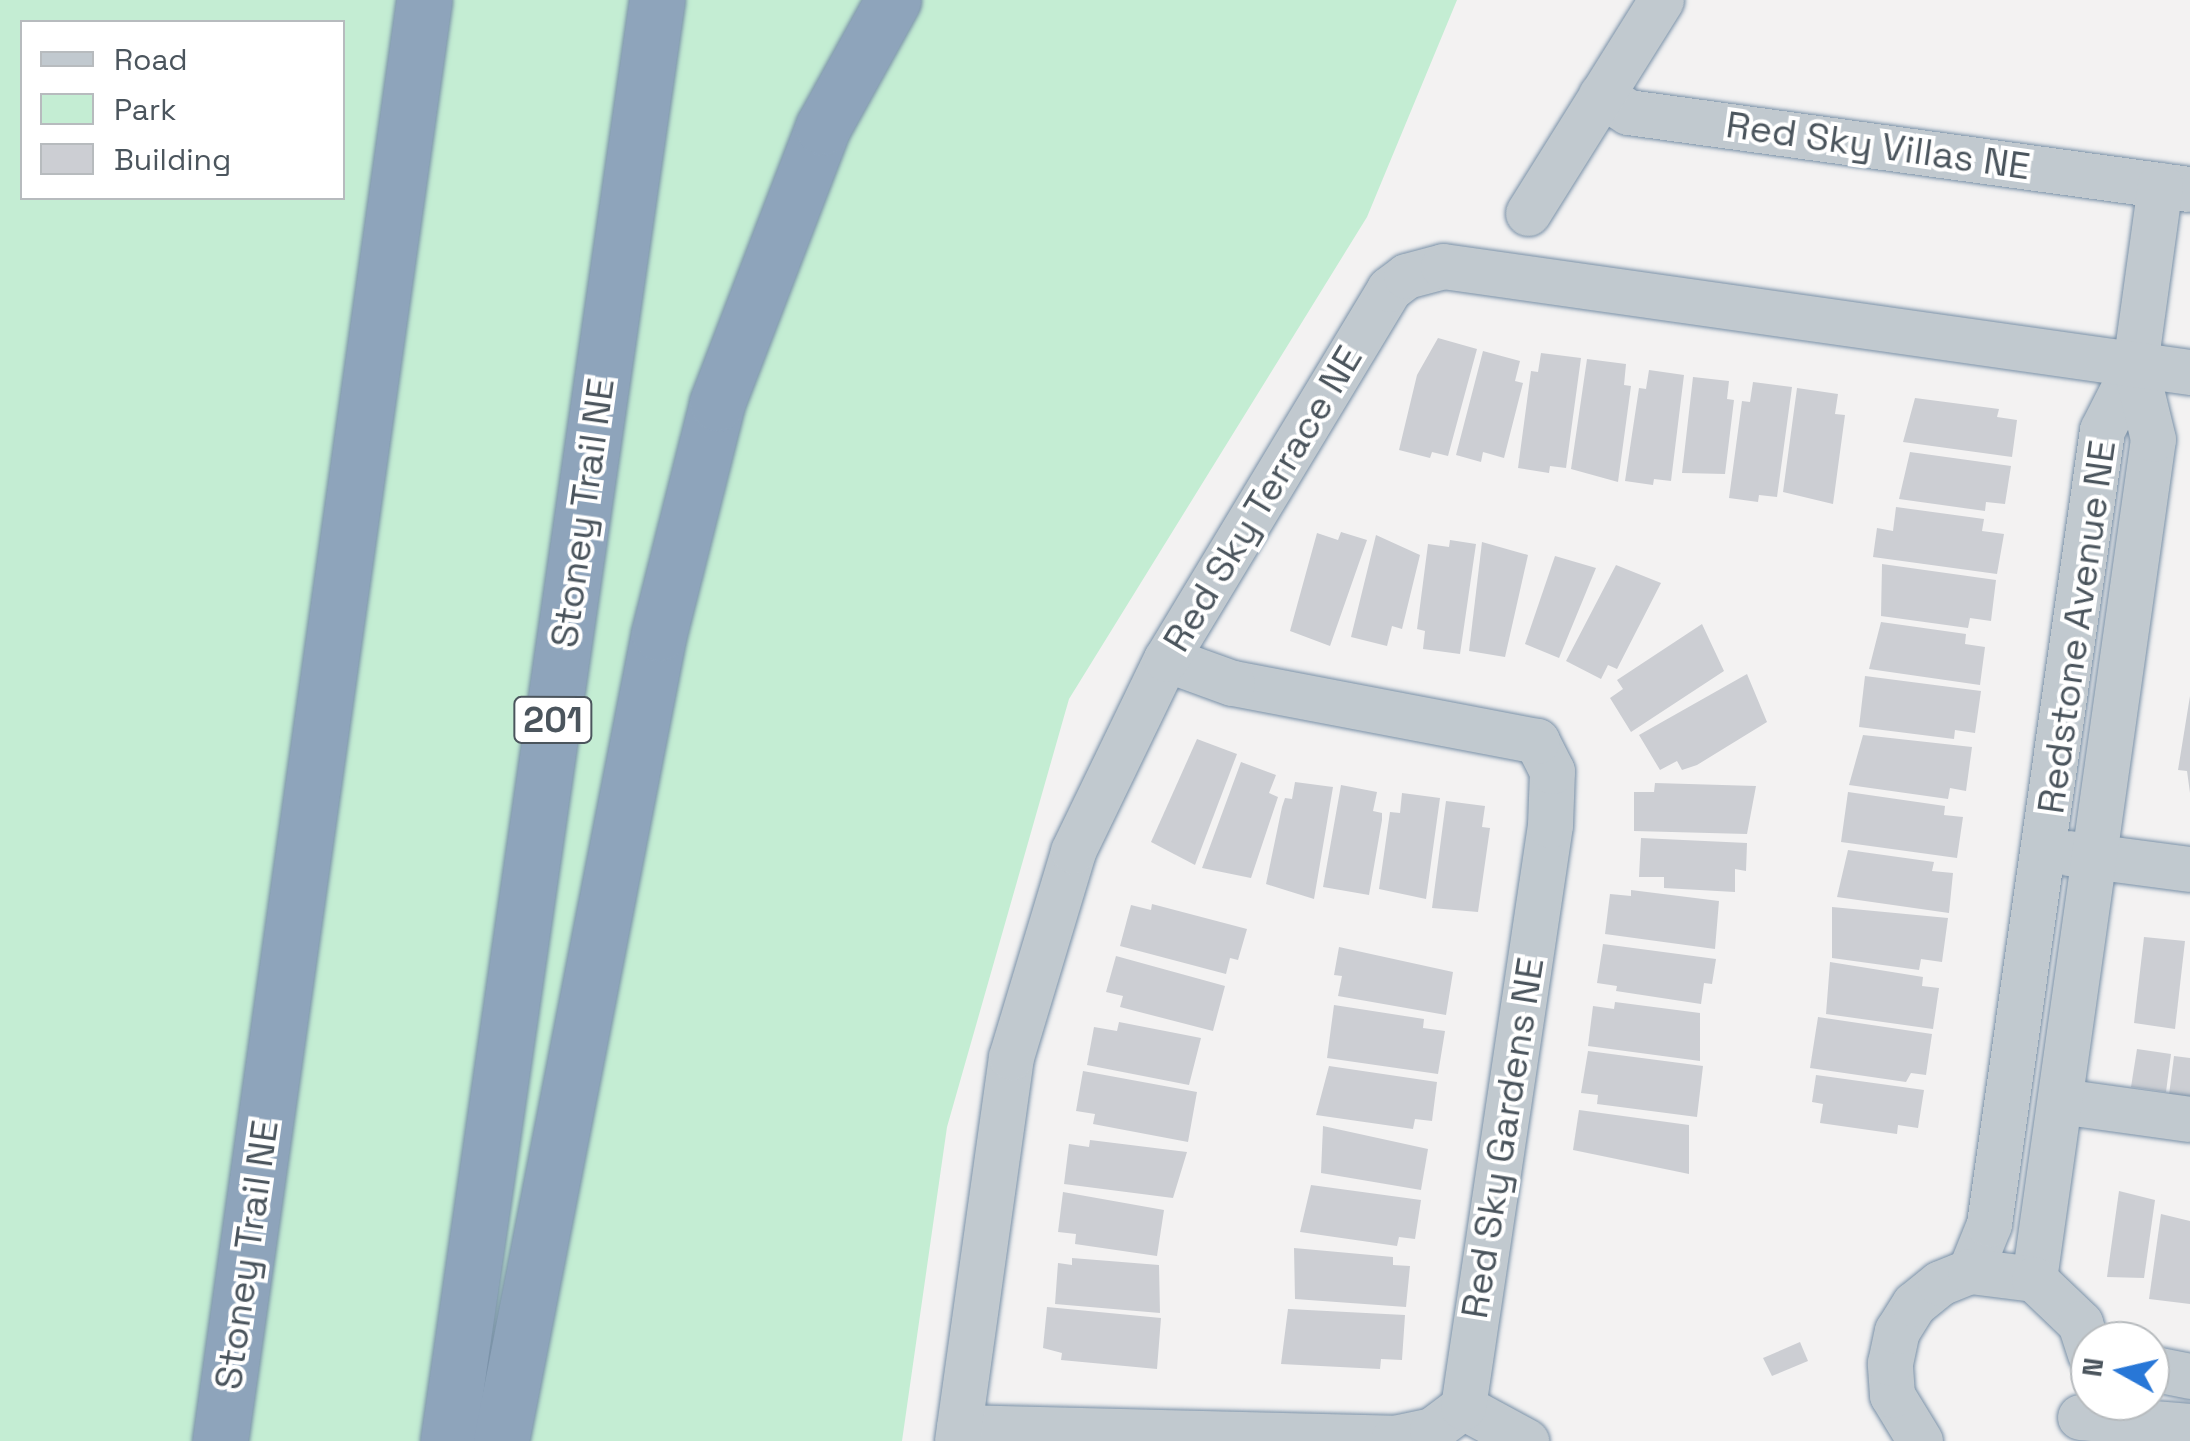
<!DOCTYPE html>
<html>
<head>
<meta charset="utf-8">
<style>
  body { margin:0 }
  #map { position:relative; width:2190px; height:1441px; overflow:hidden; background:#f3f2f2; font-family:"Space Grotesk",sans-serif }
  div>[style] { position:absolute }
  .green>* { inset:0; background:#c4edd3 }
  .building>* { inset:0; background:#ccced3 }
  .roads { filter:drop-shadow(0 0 2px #7990a7) drop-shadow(0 0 2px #7990a7) }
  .minor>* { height:45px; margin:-22.5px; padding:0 22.5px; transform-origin:22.5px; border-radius:22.5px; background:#c1c9cf }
  .highway>* { height:55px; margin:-27.5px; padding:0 27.5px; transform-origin:27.5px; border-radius:27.5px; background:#8ea4bb }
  span { translate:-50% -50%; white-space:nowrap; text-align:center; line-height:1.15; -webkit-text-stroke:8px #fff; paint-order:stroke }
  .shield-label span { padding:2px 8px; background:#fff; border:2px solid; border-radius:8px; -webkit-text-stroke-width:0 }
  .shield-label { font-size:35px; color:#4b555d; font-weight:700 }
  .street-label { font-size:38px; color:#4b555d }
  .legend { position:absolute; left:20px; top:20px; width:325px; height:180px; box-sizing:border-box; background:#fff; border:2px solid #b7bbbe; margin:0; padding:12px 18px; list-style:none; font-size:30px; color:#4b555d }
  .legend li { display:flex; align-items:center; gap:20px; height:50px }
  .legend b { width:50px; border:2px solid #b7bbbe }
  .north { position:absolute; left:2070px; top:1321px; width:100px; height:100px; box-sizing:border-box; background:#fff; border:2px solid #b7bbbe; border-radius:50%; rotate:278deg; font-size:28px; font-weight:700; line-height:40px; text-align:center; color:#4b555d }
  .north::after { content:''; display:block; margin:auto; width:35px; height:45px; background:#2877d7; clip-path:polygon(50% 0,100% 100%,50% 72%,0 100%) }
</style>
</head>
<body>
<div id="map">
  <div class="green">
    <div style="clip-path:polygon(evenodd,0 0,1457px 0,1367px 217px,1069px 699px,947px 1127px,902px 1441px,0 1441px,0 0,22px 22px,342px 22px,342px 198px,22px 198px,22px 22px)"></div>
  </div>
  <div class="building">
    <div style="clip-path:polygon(1438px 338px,1477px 349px,1448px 456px,1432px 452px,1430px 458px,1399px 450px,1417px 375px)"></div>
    <div style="clip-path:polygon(1483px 351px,1520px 361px,1515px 381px,1523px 383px,1504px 458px,1483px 452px,1481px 462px,1456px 455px)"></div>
    <div style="clip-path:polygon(1541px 353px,1581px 358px,1566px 468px,1550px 466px,1549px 473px,1518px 468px,1531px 371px,1538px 372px)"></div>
    <div style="clip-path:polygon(1587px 359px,1626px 364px,1624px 385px,1631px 386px,1618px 482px,1571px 469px)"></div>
    <div style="clip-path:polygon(1649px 370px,1684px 375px,1671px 481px,1654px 479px,1653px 485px,1625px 481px,1639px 388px,1646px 389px)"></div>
    <div style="clip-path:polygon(1693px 377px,1729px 381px,1727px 399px,1734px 400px,1725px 474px,1682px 473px)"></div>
    <div style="clip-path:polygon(1753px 382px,1792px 387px,1777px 497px,1759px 495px,1758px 502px,1729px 498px,1742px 401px,1750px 402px)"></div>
    <div style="clip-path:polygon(1797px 388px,1838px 394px,1835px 414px,1845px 415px,1833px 504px,1783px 492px)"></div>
    <div style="clip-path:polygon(1915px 398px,1999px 409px,1997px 417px,2017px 420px,2012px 457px,1903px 442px)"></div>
    <div style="clip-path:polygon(1910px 452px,2011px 466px,2005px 504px,1986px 502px,1985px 511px,1899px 499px)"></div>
    <div style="clip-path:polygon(1896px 507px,1984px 519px,1982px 531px,2004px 534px,1997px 574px,1873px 557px,1877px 528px,1893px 531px)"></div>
    <div style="clip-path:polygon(1341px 532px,1367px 540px,1330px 646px,1290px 631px,1317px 533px,1338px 540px)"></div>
    <div style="clip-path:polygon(1376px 535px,1420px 555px,1402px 629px,1392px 626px,1387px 646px,1351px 637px)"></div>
    <div style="clip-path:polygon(1450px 540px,1476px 544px,1460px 654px,1423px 649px,1425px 631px,1417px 629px,1428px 544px,1449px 547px)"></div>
    <div style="clip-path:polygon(1482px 542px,1528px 555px,1505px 657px,1469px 651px)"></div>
    <div style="clip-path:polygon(1555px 556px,1596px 568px,1559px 658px,1525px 644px)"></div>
    <div style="clip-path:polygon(1882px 564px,1996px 580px,1991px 621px,1970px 618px,1968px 628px,1881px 616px)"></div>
    <div style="clip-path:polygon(1616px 565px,1661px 583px,1617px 669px,1608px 665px,1601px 679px,1566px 661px)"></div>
    <div style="clip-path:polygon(1881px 622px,1966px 634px,1965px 644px,1985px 647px,1980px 685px,1869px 669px)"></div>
    <div style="clip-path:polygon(1702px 624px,1724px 671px,1631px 732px,1610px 698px,1623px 689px,1617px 680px)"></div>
    <div style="clip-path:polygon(1747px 674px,1767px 722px,1697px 765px,1682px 770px,1677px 761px,1660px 770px,1639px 735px)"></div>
    <div style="clip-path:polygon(1865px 676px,1981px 691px,1975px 733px,1955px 730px,1954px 739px,1859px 727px)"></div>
    <div style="clip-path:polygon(2190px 696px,2190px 793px,2187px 771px,2178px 770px)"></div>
    <div style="clip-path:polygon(1863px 735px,1972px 747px,1966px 791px,1950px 788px,1948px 799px,1849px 785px)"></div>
    <div style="clip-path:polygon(1197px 739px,1237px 754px,1195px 865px,1151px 842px)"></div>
    <div style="clip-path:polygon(1241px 762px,1276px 775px,1269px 793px,1278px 797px,1251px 878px,1202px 868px)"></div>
    <div style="clip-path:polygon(1295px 782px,1333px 787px,1314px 899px,1266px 884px,1282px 807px,1285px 798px,1292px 799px)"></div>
    <div style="clip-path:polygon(1655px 783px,1756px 786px,1747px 834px,1634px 831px,1634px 792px,1654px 792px)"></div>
    <div style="clip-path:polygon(1341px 785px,1377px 792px,1373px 811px,1382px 813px,1382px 820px,1369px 895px,1323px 887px)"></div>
    <div style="clip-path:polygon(1848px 792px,1945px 806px,1944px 815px,1963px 817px,1957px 858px,1841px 842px)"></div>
    <div style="clip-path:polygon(1402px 793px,1440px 798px,1426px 899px,1379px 889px,1390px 812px,1400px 813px)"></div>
    <div style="clip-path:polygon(1446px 801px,1485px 806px,1482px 827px,1490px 828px,1478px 912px,1432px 908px)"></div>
    <div style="clip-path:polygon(1641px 838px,1747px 843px,1746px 871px,1735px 869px,1735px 892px,1664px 888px,1664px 877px,1639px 877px)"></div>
    <div style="clip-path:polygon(1848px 850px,1934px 862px,1932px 871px,1953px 873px,1949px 913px,1837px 897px)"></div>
    <div style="clip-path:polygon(1631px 890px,1719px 901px,1715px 949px,1605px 934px,1610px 894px,1631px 896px)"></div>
    <div style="clip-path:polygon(1152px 904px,1247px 929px,1238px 960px,1230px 958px,1226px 974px,1120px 946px,1131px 905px,1151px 910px)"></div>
    <div style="clip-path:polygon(1832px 907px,1948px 918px,1942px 962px,1921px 959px,1919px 970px,1832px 958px)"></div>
    <div style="clip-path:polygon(2144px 937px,2185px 941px,2175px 1029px,2134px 1023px)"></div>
    <div style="clip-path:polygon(1603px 944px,1716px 959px,1712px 984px,1704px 983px,1701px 1004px,1616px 991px,1617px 986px,1597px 983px)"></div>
    <div style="clip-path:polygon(1339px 947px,1453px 972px,1446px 1015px,1338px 996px,1342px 976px,1334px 975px)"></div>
    <div style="clip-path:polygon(1116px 956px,1225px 986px,1213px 1031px,1120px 1007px,1123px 996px,1106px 992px)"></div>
    <div style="clip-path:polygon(1830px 962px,1923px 977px,1922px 986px,1939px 988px,1933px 1029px,1826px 1014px)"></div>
    <div style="clip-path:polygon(1615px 1002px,1700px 1013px,1700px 1061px,1588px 1046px,1593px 1006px,1614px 1009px)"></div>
    <div style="clip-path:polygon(1334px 1005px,1424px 1019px,1423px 1028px,1445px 1031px,1438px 1074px,1327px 1058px)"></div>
    <div style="clip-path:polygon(1818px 1017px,1932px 1034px,1926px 1075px,1911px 1073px,1906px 1082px,1810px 1068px)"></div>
    <div style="clip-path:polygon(1119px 1022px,1201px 1038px,1189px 1085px,1087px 1065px,1094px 1027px,1117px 1031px)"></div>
    <div style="clip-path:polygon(2137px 1049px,2171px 1054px,2166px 1092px,2131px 1087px)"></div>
    <div style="clip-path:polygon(1588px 1051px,1703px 1066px,1697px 1117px,1597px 1104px,1598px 1095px,1581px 1093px)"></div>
    <div style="clip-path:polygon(2174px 1056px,2190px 1058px,2190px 1098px,2169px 1095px)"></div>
    <div style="clip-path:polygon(1329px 1066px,1437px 1082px,1432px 1121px,1415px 1119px,1413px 1129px,1316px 1115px)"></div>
    <div style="clip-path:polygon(1083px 1071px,1197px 1092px,1188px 1142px,1093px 1124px,1095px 1114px,1076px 1111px)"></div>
    <div style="clip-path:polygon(1816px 1075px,1924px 1090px,1918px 1128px,1898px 1125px,1897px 1134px,1820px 1123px,1823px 1104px,1812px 1102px)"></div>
    <div style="clip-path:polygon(1579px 1110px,1689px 1125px,1689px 1174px,1573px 1150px)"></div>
    <div style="clip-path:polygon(1323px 1126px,1428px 1149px,1421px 1190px,1321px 1173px)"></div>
    <div style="clip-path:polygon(1090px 1140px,1187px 1152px,1173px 1198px,1064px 1184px,1069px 1144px,1089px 1147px)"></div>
    <div style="clip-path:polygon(1311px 1185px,1421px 1200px,1415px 1239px,1399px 1237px,1397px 1246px,1300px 1232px)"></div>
    <div style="clip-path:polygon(2119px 1191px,2155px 1200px,2144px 1278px,2107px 1277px)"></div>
    <div style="clip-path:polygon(1063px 1192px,1164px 1210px,1157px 1256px,1075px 1244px,1076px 1234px,1058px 1232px)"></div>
    <div style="clip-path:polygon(2161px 1214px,2190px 1221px,2190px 1304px,2149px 1299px)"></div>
    <div style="clip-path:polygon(1294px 1248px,1393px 1257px,1393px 1265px,1410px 1266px,1406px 1307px,1295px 1299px)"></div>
    <div style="clip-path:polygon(1072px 1258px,1159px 1265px,1160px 1313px,1055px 1304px,1058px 1263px,1072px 1265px)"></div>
    <div style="clip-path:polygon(1047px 1307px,1161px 1318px,1157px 1369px,1061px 1360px,1062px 1353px,1043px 1348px)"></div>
    <div style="clip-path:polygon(1288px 1309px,1405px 1315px,1402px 1360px,1381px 1359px,1380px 1369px,1281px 1364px)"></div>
    <div style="clip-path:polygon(1800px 1342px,1808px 1361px,1772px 1376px,1763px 1358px)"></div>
  </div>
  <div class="roads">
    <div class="minor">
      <div style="left:1601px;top:95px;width:32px;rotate:32deg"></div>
      <div style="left:1628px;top:112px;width:566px;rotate:7.82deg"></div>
      <div style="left:1528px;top:213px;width:251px;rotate:-58deg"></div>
      <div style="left:2068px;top:853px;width:123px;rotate:7.5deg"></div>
      <div style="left:2060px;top:1101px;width:131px;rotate:7.9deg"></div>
      <div style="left:1970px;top:1271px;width:51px;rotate:-68deg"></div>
      <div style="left:1989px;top:1224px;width:802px;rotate:-81.9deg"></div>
      <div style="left:2102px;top:430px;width:73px;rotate:-63.1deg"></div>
      <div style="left:2135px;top:365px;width:182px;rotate:-82.1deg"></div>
      <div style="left:2034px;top:1279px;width:848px;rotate:-81.94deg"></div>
      <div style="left:2153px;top:439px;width:76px;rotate:-103.7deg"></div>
      <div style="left:2150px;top:1368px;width:41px;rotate:11.3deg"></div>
      <div style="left:1463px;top:1407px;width:72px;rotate:28.4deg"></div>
      <div style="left:2080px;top:1417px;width:110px;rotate:4.7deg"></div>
      <div style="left:959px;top:1427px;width:435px;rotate:1.4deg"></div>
      <div style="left:1394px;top:1438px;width:39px;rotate:-12deg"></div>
      <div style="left:1432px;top:1430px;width:39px;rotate:-37deg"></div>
      <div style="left:1463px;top:1407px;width:588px;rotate:-81.5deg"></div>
      <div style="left:1550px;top:825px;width:54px;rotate:-87.9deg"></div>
      <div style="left:1552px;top:771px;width:34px;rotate:-117deg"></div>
      <div style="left:1537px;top:741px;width:310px;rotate:-169.2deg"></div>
      <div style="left:1232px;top:683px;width:70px;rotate:-160deg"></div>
      <div style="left:957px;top:1441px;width:388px;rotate:-82deg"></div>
      <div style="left:1011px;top:1057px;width:215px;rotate:-73.2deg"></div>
      <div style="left:1073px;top:851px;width:213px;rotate:-64.2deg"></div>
      <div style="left:1166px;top:659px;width:432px;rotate:-58.9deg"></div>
      <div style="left:1389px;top:289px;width:21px;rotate:-37deg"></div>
      <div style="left:1406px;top:276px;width:38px;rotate:-15deg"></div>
      <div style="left:1443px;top:266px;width:754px;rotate:8.08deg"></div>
      <div style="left:1920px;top:1441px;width:54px;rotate:-121.3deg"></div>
      <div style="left:1892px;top:1395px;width:32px;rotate:-94deg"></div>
      <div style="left:1890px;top:1363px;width:33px;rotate:-78deg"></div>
      <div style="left:1897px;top:1331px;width:32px;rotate:-58deg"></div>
      <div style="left:1914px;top:1304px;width:33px;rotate:-39deg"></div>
      <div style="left:1940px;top:1283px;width:32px;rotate:-22deg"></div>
      <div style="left:1970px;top:1271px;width:64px;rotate:7.1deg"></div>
      <div style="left:2034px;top:1279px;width:64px;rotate:43.7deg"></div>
      <div style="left:2080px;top:1323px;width:32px;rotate:72deg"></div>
    </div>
    <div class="highway">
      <div style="left:220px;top:1441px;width:1455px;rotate:-81.94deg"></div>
      <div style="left:448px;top:1441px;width:1456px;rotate:-81.75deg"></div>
      <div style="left:501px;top:1441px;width:823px;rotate:-78.94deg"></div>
      <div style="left:659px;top:633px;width:237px;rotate:-75.8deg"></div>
      <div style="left:717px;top:403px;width:296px;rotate:-69deg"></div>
      <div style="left:823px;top:127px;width:145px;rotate:-61.1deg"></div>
    </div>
  </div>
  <div class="shield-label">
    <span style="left:553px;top:720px">201</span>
  </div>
  <div class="street-label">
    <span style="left:1878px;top:146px;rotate:8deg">Red Sky Villas NE</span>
    <span style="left:1263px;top:499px;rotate:-59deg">Red Sky Terrace NE</span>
    <span style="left:583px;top:513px;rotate:-82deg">Stoney Trail NE</span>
    <span style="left:2077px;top:627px;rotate:-82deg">Redstone Avenue NE</span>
    <span style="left:1503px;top:1138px;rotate:-81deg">Red Sky Gardens NE</span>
    <span style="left:247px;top:1255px;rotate:-82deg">Stoney Trail NE</span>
  </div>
  <ul class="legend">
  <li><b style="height:12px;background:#c1c9cf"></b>Road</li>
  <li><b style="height:28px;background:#c4edd3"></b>Park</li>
  <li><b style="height:28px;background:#ccced3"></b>Building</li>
  </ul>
  <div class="north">N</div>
</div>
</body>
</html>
